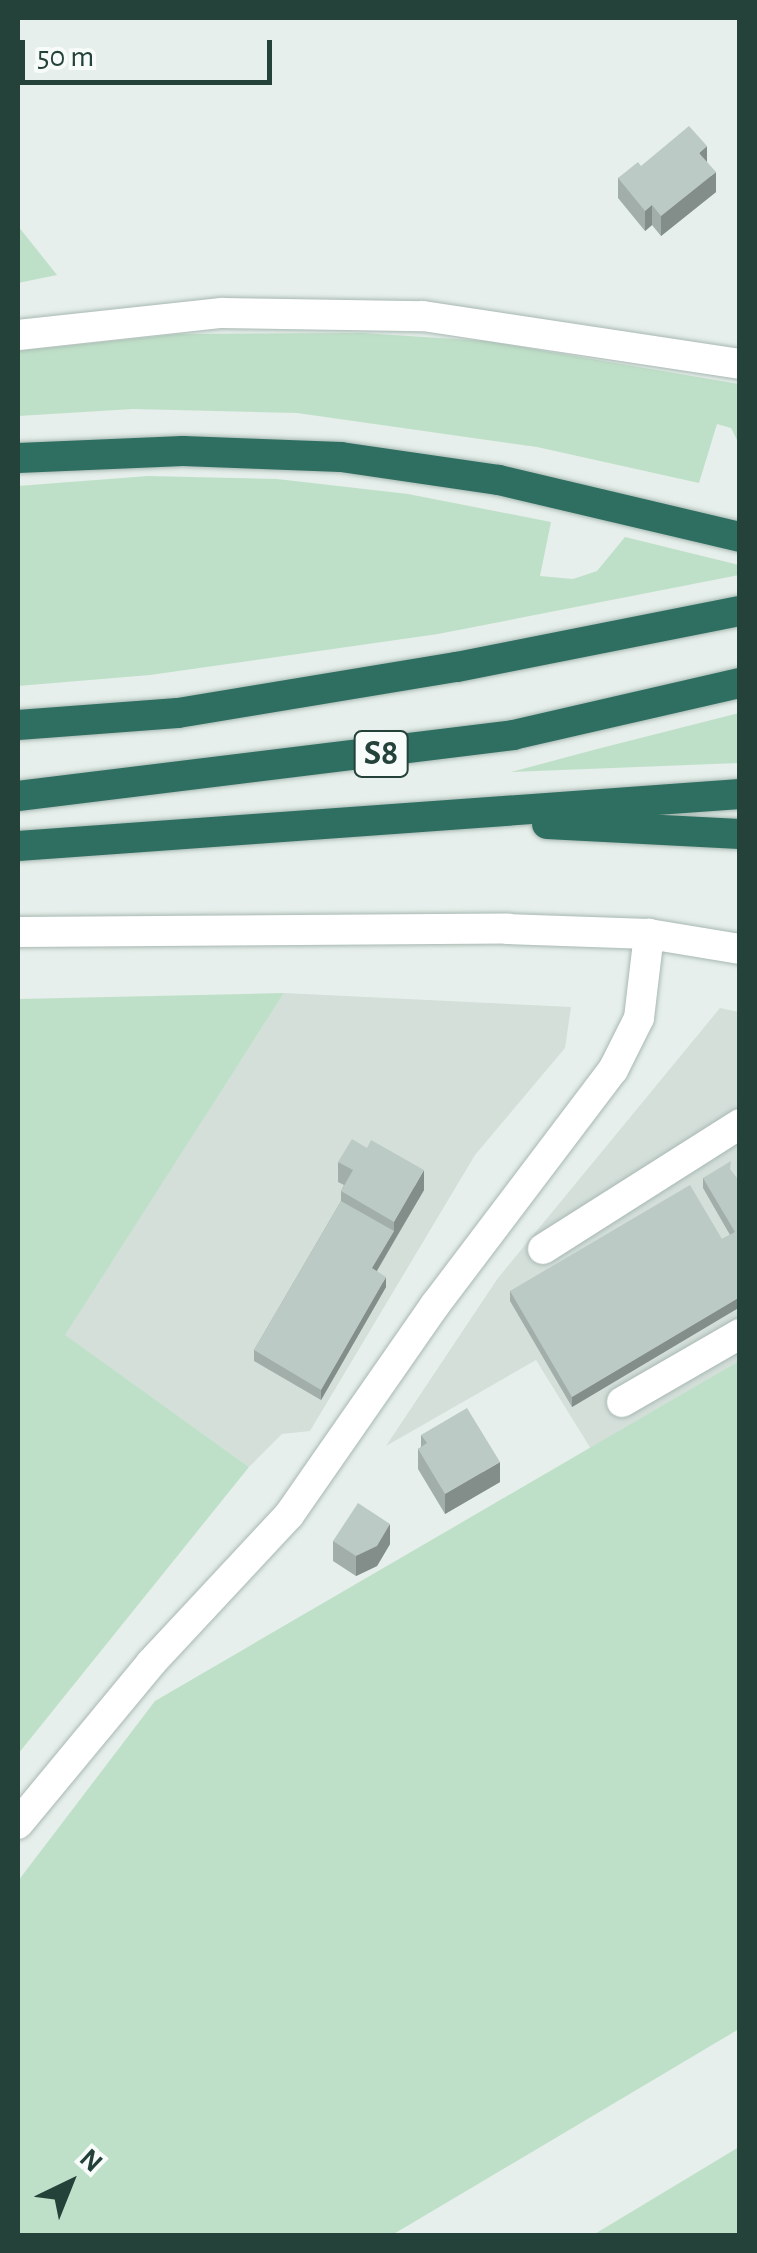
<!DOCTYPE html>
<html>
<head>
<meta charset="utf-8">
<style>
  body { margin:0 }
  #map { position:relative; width:757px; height:2253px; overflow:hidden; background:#e6efeb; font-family:"Alegreya Sans",sans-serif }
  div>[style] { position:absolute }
  .built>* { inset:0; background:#d4dfda }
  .green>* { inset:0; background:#bfe0c8 }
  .roads { filter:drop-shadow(0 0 2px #a8b8b2) drop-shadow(0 0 2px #a8b8b2) }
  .minor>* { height:30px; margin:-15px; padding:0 15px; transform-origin:15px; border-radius:15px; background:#fff }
  .highway>* { height:30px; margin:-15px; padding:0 15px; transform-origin:15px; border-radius:15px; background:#2f6f62 }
  .wall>* { inset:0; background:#a1aea9 }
  .shaded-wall>* { inset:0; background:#838d89 }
  .building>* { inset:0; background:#bbcac4 }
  span { translate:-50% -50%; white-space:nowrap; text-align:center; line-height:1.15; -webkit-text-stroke:8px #f7fbf9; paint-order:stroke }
  .shield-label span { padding:2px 8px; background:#f7fbf9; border:2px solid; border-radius:8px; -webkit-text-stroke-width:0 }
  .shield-label { font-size:35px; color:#24423a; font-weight:700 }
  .frame { position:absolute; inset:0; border:20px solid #24423a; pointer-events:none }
  .north { position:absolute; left:20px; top:2133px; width:100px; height:100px; -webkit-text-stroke:8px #f7fbf9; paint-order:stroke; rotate:43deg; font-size:28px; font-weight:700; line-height:40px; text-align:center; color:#24423a }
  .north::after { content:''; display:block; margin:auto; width:35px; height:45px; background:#24423a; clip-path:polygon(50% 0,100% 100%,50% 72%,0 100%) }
  .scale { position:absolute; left:20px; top:40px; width:252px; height:45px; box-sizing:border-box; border:5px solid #24423a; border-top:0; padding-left:12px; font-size:30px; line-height:35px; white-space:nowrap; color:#24423a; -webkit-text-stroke:8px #f7fbf9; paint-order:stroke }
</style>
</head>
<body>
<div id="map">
  <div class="built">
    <div style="clip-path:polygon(284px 993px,571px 1007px,565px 1048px,475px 1155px,310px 1431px,282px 1434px,249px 1467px,64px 1335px)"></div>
    <div style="clip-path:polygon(720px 1008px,739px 1012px,739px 1361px,591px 1449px,536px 1360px,386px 1446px,498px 1278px)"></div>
  </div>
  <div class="green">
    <div style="clip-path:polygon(18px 226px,57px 275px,18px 283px)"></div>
    <div style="clip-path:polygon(362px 333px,486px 341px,739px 384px,739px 444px,731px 428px,717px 424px,699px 483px,537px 447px,297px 413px,133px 409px,18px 416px,18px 351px,178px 334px)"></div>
    <div style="clip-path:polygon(148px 476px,277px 479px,408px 494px,551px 522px,540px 576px,573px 579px,597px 571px,625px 537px,739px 565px,739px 575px,438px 634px,150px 675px,18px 686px,18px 486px)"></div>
    <div style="clip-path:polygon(739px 713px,739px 763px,511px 772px,601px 748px)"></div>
    <div style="clip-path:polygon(284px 993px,65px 1335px,249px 1467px,18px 1754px,18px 999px)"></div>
    <div style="clip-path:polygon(739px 1361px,739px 2029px,392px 2235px,18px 2235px,18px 1881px,155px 1701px)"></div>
    <div style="clip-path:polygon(739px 2147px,739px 2235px,593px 2235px)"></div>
  </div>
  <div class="roads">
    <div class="minor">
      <div style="left:18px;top:335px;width:205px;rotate:-6.2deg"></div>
      <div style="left:222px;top:313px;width:201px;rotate:0.9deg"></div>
      <div style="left:423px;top:316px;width:321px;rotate:8.6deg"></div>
      <div style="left:18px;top:932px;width:490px;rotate:-0.4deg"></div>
      <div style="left:508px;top:929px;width:141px;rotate:2deg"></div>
      <div style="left:649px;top:934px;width:92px;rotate:9.4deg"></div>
      <div style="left:543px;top:1249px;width:233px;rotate:-32.4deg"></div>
      <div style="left:622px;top:1402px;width:136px;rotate:-30deg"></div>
      <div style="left:18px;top:1824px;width:209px;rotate:-50.4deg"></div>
      <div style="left:151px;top:1663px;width:202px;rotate:-47deg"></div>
      <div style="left:289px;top:1515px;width:256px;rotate:-55.2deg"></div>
      <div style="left:435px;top:1305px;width:295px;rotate:-52.9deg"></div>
      <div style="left:613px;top:1070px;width:58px;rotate:-63.4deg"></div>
      <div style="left:639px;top:1018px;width:85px;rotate:-83.2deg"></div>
    </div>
    <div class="highway">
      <div style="left:18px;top:458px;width:165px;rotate:-2.4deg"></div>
      <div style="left:183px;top:451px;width:158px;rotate:2.2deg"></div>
      <div style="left:341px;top:457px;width:160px;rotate:8.3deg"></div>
      <div style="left:499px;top:480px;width:248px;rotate:13.3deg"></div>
      <div style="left:18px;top:725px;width:160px;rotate:-4.3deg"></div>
      <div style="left:178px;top:713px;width:283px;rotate:-9.4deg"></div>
      <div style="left:457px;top:667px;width:288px;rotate:-11.2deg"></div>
      <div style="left:18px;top:796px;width:499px;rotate:-7deg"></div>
      <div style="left:513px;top:735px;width:233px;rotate:-12.9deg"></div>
      <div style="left:547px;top:824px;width:193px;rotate:3deg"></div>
      <div style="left:18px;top:846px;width:724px;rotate:-4.12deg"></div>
    </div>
  </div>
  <div class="wall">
    <div style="clip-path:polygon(707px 162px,716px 192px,661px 236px,652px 225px,645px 231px,618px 198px,618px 178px,641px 166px)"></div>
    <div style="clip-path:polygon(338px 1162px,424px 1190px,377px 1271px,386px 1287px,321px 1400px,254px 1361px,254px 1350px,341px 1201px,341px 1191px,344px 1185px,338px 1182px)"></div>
    <div style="clip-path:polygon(731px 1170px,740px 1307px,572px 1407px,510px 1301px,510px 1291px,722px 1239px,730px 1235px,703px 1188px,703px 1178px)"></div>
    <div style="clip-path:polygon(421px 1435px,500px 1482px,445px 1514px,418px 1469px,418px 1449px,421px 1447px)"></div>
    <div style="clip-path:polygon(333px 1541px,390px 1544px,377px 1566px,356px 1576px,333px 1561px)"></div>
  </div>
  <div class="shaded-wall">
    <div style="clip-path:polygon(707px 146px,707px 166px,699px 153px)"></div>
    <div style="clip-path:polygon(716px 172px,716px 192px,661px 236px,661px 216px)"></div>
    <div style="clip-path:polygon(652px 205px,652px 225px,645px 231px,645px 211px)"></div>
    <div style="clip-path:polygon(424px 1170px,424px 1190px,394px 1241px,394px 1222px)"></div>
    <div style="clip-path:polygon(394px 1231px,394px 1241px,372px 1279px,372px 1268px)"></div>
    <div style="clip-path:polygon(386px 1277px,386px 1287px,321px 1400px,321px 1390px)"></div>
    <div style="clip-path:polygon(740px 1297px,740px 1307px,572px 1407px,572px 1397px)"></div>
    <div style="clip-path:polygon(500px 1462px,500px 1482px,445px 1514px,445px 1494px)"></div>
    <div style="clip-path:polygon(390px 1524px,390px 1544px,377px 1566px,356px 1576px,356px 1556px)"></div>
  </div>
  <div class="building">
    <div style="clip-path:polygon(689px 126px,707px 146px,699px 153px,716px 172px,661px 216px,652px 205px,645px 211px,618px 178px,638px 162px,641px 166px)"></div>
    <div style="clip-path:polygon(352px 1139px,367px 1148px,371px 1140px,424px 1170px,394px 1222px,341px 1191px,353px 1170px,338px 1162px)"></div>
    <div style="clip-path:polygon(731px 1161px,730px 1169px,740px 1182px,740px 1297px,572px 1397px,510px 1291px,690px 1185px,722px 1239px,735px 1232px,703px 1178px)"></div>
    <div style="clip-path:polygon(341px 1201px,394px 1231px,372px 1268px,386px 1277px,321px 1390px,254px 1350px)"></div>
    <div style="clip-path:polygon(467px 1408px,500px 1462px,445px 1494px,418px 1449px,427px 1443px,421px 1435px)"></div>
    <div style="clip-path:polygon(358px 1503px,390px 1524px,377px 1546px,356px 1556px,333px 1541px)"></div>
  </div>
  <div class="shield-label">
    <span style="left:381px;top:754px">S8</span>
  </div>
  <div class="frame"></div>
  <div class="north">N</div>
  <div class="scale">50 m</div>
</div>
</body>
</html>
